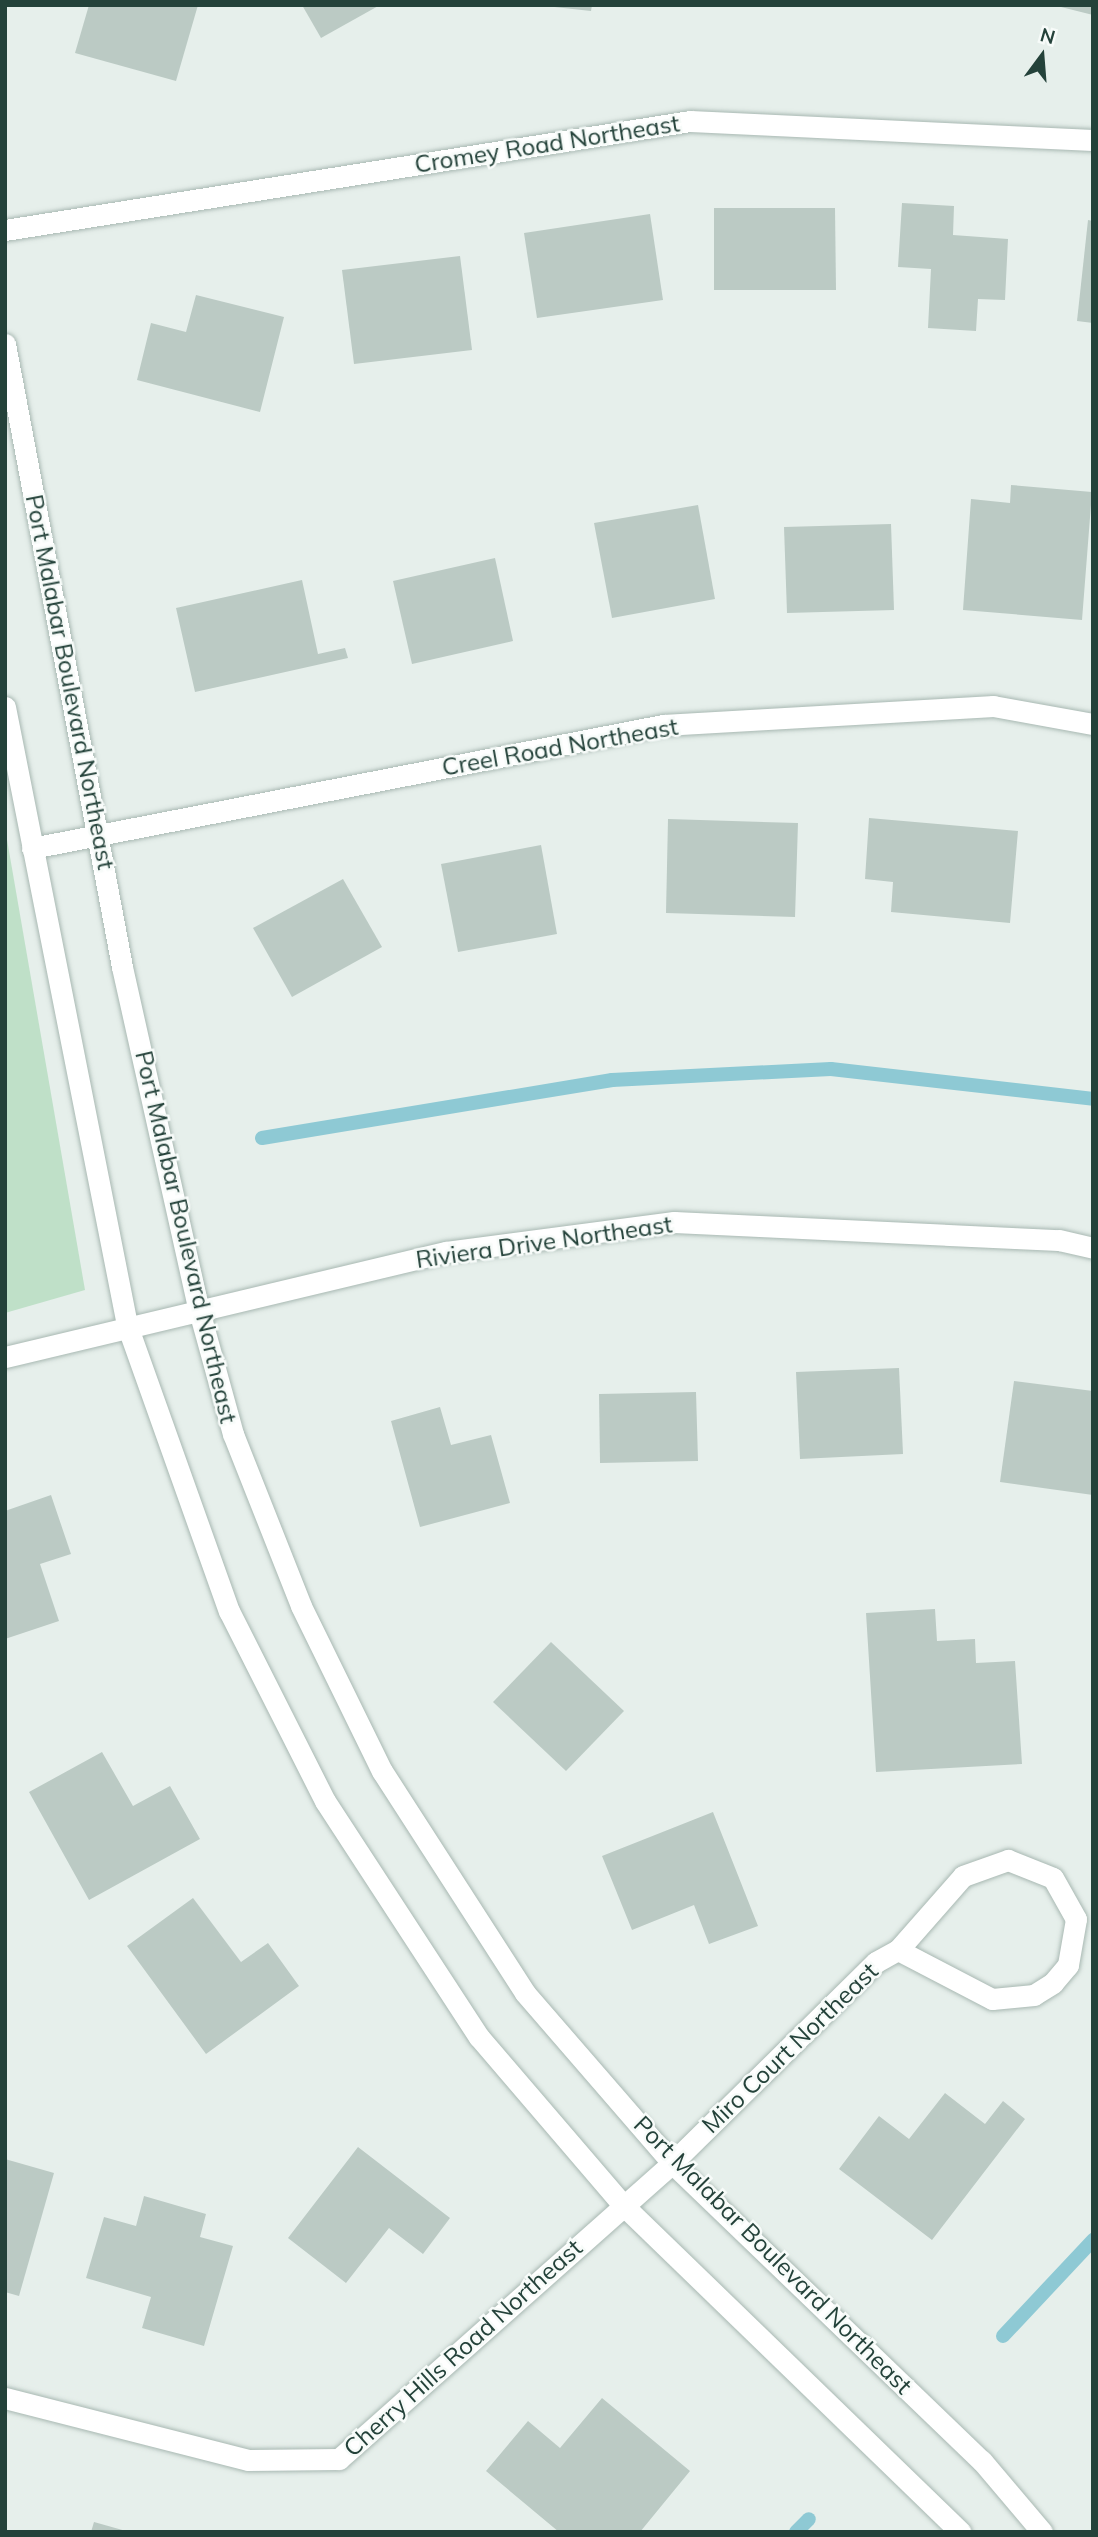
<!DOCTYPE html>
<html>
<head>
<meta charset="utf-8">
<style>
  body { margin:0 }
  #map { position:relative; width:1098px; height:2537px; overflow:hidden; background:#e6efeb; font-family:Mulish,sans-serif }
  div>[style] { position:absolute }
  .green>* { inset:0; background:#bfe0c8 }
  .stream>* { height:14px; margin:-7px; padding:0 7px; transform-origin:7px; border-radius:7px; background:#8ec9d4 }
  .building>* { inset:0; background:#bbcac4 }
  .roads { filter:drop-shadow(0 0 2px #a8b8b2) drop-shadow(0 0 2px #a8b8b2) }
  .street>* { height:21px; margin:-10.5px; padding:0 10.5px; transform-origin:10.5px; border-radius:10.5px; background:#fff }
  .secondary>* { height:21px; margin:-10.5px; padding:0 10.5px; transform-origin:10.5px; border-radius:10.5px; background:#fff }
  span { translate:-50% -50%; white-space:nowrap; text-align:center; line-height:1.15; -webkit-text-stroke:5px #f7fbf9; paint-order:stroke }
  .street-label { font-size:24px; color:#24423a }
  .frame { position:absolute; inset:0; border:7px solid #24423a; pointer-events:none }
  .north { position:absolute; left:1007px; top:21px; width:70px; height:70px; -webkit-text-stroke:5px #f7fbf9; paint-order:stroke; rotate:16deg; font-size:19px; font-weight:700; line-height:28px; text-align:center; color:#24423a }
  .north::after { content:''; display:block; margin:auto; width:24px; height:32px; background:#24423a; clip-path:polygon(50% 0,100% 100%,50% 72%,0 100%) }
</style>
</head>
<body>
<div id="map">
  <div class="green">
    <div style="clip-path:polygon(5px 828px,85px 1290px,5px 1313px)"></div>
  </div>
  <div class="stream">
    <div style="left:262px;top:1138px;width:355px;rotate:-9.4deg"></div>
    <div style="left:612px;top:1080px;width:219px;rotate:-2.9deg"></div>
    <div style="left:831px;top:1069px;width:264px;rotate:6.5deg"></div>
    <div style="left:1003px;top:2336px;width:132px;rotate:-46.8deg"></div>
    <div style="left:796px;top:2532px;width:18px;rotate:-45deg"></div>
  </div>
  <div class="building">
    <div style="clip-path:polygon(89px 5px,198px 5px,176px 81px,75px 53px)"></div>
    <div style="clip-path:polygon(302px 5px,380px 5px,321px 38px)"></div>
    <div style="clip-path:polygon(536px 5px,592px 5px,591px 11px)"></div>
    <div style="clip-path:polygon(1057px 5px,1093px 5px,1093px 15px,1057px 6px)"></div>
    <div style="clip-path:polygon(902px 203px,954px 206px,953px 235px,1008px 239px,1005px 300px,978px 299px,976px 331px,928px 328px,931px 269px,898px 267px)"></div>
    <div style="clip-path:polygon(714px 208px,835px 208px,836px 290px,714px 290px)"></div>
    <div style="clip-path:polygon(650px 214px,663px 300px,537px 318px,524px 233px)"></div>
    <div style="clip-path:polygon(1088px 220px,1093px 221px,1093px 323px,1077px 321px)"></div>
    <div style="clip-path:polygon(460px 256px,472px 350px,354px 364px,342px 270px)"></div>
    <div style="clip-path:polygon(196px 295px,284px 317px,260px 412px,137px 380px,151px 323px,186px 332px)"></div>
    <div style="clip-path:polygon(1011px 485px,1092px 492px,1082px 620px,963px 610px,971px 499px,1010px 503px)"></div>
    <div style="clip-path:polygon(698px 505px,715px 599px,612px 618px,594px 523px)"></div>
    <div style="clip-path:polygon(891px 524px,894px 610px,787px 613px,784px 527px)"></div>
    <div style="clip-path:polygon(495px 558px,513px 641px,412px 664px,393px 581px)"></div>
    <div style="clip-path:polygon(302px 580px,318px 654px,345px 648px,348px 658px,195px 692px,176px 608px)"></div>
    <div style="clip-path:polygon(869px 818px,1018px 831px,1010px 923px,891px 912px,893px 882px,865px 879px)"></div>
    <div style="clip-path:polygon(668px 819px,798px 823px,795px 917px,666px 913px)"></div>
    <div style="clip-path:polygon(541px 845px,557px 934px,458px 952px,441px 864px)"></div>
    <div style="clip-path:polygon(343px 879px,382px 947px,292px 997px,253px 928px)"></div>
    <div style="clip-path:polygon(899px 1368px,903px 1454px,800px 1459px,796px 1372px)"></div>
    <div style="clip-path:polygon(1014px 1381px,1093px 1391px,1093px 1495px,1000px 1482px)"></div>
    <div style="clip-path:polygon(696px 1392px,698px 1461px,600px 1463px,599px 1394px)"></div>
    <div style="clip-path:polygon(440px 1407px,451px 1445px,491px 1435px,510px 1503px,420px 1527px,391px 1421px)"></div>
    <div style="clip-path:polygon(51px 1495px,71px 1554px,40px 1564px,59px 1621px,5px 1639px,5px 1511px)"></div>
    <div style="clip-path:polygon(935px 1609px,937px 1641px,975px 1639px,976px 1663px,1015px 1661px,1022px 1764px,876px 1772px,866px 1613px)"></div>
    <div style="clip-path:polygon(551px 1642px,624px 1711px,566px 1771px,493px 1702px)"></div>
    <div style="clip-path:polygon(102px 1752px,133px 1806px,170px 1786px,200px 1839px,89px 1900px,29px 1792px)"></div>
    <div style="clip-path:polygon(713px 1812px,758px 1926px,709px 1944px,694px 1905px,632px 1930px,602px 1856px)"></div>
    <div style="clip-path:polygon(193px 1898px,241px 1962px,268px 1943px,299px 1986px,206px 2054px,127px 1946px)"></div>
    <div style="clip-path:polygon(945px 2093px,985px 2124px,1003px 2101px,1025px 2119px,932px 2240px,839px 2169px,879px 2116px,909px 2139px)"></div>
    <div style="clip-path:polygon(358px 2147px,450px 2218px,423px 2254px,389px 2228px,346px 2283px,288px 2238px)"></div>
    <div style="clip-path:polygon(5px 2159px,54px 2173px,19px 2296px,5px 2292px)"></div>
    <div style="clip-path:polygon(144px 2196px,206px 2214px,200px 2237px,233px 2246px,204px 2346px,142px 2328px,151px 2297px,86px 2278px,104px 2217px,136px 2226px)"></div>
    <div style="clip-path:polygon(602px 2398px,690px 2471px,640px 2532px,559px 2532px,486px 2471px,528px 2421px,560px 2448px)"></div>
    <div style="clip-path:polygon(94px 2522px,126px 2531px,126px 2532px,91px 2532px)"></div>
  </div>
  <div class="roads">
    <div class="street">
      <div style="left:5px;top:230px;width:694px;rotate:-9.04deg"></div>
      <div style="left:690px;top:121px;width:403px;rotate:2.7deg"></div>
      <div style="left:32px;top:848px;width:643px;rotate:-11.03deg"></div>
      <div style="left:663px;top:725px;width:331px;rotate:-3.3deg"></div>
      <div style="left:993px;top:706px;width:102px;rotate:10.2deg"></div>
      <div style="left:1008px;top:1860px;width:48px;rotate:21.8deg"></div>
      <div style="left:1053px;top:1878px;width:47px;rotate:60.7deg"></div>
      <div style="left:1076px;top:1919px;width:47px;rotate:99.9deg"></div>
      <div style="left:1068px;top:1965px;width:23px;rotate:130deg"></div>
      <div style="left:1053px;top:1983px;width:22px;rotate:148deg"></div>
      <div style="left:1034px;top:1995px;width:42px;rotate:174.6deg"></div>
      <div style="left:992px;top:1999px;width:106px;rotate:-152.5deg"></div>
      <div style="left:898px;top:1950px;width:98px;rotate:-48.7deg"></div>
      <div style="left:963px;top:1876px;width:48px;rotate:-19.6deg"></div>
      <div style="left:5px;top:2398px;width:251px;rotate:14.3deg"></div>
      <div style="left:248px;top:2460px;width:91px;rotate:-0.6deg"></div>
      <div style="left:339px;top:2459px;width:446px;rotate:-41.6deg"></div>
      <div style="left:672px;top:2163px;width:286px;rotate:-44.6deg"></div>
      <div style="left:876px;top:1962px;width:25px;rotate:-29deg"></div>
    </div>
    <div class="secondary">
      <div style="left:5px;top:344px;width:634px;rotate:79.36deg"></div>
      <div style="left:122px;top:967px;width:348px;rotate:77.4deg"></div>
      <div style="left:198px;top:1307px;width:132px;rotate:74.6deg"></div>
      <div style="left:233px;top:1434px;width:185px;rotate:68.4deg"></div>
      <div style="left:301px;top:1606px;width:184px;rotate:63.9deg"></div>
      <div style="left:382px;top:1771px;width:264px;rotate:57.2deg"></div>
      <div style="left:525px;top:1993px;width:225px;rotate:49.1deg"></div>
      <div style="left:672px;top:2163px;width:430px;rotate:43.9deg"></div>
      <div style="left:982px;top:2461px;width:93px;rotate:49.8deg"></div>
      <div style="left:5px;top:707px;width:630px;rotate:78.83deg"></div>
      <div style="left:127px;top:1325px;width:304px;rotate:70.4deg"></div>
      <div style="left:229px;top:1611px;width:213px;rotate:63.2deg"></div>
      <div style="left:325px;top:1801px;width:282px;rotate:56.9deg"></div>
      <div style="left:479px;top:2037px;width:221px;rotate:49.4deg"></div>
      <div style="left:623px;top:2205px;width:470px;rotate:44.1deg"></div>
      <div style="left:5px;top:1357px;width:453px;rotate:-13.4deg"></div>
      <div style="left:446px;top:1252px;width:230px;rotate:-7.5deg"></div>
      <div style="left:674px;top:1222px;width:385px;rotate:2.7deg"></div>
      <div style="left:1059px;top:1240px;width:35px;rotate:13deg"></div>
    </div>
  </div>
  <div class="street-label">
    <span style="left:547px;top:144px;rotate:-9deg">Cromey Road Northeast</span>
    <span style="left:70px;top:682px;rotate:79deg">Port Malabar Boulevard Northeast</span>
    <span style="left:560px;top:747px;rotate:-10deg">Creel Road Northeast</span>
    <span style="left:186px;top:1237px;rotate:77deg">Port Malabar Boulevard Northeast</span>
    <span style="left:544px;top:1242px;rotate:-8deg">Riviera Drive Northeast</span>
    <span style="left:790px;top:2048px;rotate:-44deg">Miro Court Northeast</span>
    <span style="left:773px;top:2255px;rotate:45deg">Port Malabar Boulevard Northeast</span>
    <span style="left:463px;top:2348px;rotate:-42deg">Cherry Hills Road Northeast</span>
  </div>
  <div class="frame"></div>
  <div class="north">N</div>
</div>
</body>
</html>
